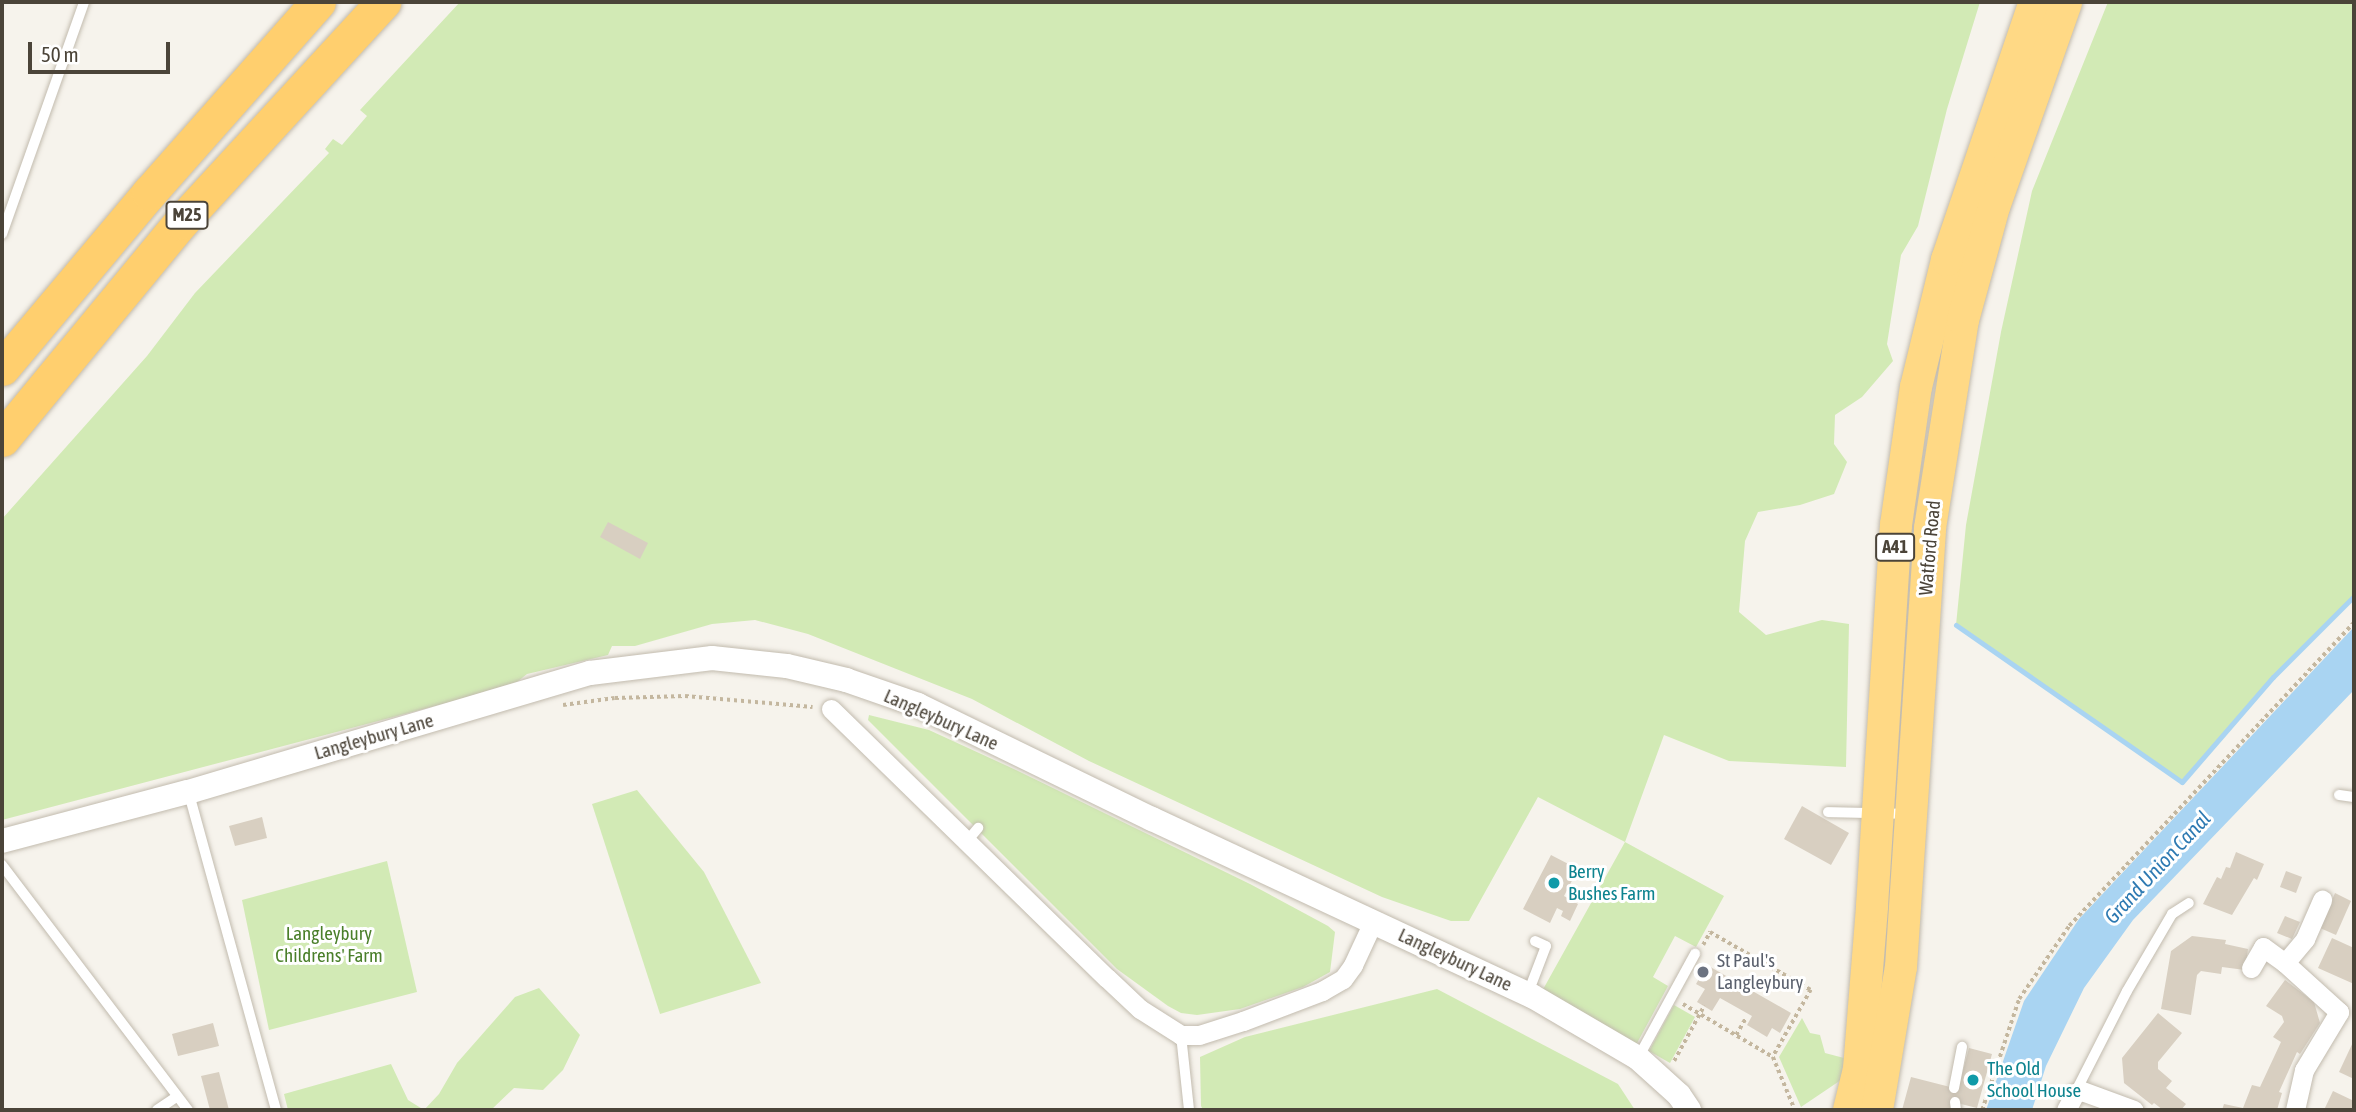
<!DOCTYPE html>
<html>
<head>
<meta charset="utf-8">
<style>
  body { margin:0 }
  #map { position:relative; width:2356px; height:1112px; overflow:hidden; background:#f6f3ec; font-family:"Asap Condensed",sans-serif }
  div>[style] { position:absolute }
  .green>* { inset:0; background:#d2eab5 }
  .water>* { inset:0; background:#a9d4f2 }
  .stream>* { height:5px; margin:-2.5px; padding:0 2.5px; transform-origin:2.5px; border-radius:2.5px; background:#a9d4f2 }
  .building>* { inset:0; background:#d8cfc1 }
  .path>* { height:3.5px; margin-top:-1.75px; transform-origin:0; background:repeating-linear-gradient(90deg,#c4b79f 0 3.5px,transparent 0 7px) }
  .roads { filter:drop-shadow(0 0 2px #c2bbae) drop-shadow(0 0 2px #c2bbae) }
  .service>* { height:10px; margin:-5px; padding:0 5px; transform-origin:5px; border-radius:5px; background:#fff }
  .minor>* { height:19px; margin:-9.5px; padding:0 9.5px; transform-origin:9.5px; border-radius:9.5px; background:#fff }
  .tertiary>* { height:24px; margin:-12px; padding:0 12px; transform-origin:12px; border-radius:12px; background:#fff }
  .trunk>* { height:32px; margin:-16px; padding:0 16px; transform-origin:16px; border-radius:16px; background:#ffd985 }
  .motorway>* { height:35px; margin:-17.5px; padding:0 17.5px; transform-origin:17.5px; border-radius:17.5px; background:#ffcf6e }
  .dots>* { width:19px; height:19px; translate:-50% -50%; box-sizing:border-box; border:4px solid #fff; border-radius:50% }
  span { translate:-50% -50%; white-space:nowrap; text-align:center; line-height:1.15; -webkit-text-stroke:6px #fff; paint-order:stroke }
  .shield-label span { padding:2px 5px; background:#fff; border:2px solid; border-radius:5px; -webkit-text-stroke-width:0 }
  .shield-label { font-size:18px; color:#4b4439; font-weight:700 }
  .street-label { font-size:19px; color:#4b4439 }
  .culture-label { font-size:19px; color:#0d838f }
  .left { translate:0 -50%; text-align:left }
  .park-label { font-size:19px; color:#4a7f2a }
  .worship-label { font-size:19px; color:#5b616d }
  .water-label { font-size:21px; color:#2e7ab2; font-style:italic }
  .frame { position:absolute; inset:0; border:4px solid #4b4439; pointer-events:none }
  .scale { position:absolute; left:28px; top:42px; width:142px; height:32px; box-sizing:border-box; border:4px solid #4b4439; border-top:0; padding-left:9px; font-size:21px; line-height:24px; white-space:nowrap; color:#4b4439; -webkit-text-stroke:5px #fff; paint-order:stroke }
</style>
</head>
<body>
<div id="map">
  <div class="green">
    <div style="clip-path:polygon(460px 2px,1980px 2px,1947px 109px,1918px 226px,1901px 255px,1887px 344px,1893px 361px,1862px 397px,1835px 415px,1834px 444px,1847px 462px,1834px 494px,1800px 505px,1758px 512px,1745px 541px,1739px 612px,1766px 635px,1822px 620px,1849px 624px,1846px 767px,1729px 761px,1664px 735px,1625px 842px,1724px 896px,1696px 947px,1675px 936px,1653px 977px,1668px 986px,1636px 1045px,1541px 993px,1625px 842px,1538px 797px,1469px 921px,1451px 921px,1382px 897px,1089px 761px,972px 699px,808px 634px,755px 620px,712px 624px,635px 646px,612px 646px,608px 655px,527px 674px,517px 682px,454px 701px,2px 820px,2px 519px,147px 356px,195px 293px,329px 153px,325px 149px,333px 139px,342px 145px,367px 116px,360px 110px)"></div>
    <div style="clip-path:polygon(2108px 2px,2354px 2px,2354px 596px,2273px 677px,2182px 782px,1956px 625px,1966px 525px,2001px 332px,2032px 191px)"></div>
    <div style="clip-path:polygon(869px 715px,929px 730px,1016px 770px,1250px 884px,1328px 926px,1335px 932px,1330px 972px,1303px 987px,1240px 1009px,1197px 1015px,1181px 1013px,1168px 1006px,1117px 969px,868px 720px)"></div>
    <div style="clip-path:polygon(637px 790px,704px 872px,761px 983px,660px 1014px,592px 804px)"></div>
    <div style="clip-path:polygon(387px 861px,417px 992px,269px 1030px,242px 900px)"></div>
    <div style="clip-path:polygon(539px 988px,580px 1035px,563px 1070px,543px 1090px,514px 1088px,491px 1110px,288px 1110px,284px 1094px,391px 1064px,408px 1100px,424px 1110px,439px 1094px,457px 1063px,515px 997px)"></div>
    <div style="clip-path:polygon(1437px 989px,1618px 1084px,1635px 1110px,1203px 1110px,1201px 1106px,1200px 1057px,1245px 1037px)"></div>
    <div style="clip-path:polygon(1674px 1005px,1695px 1017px,1670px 1063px,1649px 1051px)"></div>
    <div style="clip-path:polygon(1802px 1018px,1810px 1033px,1820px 1035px,1825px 1053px,1844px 1058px,1841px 1080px,1801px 1107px,1779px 1057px)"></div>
  </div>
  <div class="water">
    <div style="clip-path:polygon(2354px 627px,2354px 690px,2133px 920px,2084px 988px,2046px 1066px,2032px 1110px,1986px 1110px,2024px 1001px,2079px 919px)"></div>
  </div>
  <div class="stream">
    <div style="left:1956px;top:625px;width:275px;rotate:34.8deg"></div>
    <div style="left:2182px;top:782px;width:139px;rotate:-49.1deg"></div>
    <div style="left:2273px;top:677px;width:115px;rotate:-45deg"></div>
  </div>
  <div class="building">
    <div style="clip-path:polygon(608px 522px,648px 543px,640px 559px,600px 537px)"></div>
    <div style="clip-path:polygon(1802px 806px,1849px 833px,1831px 865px,1784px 839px)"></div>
    <div style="clip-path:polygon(262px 817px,267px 838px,235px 846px,229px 826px)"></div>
    <div style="clip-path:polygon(2236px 852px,2264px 864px,2257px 880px,2254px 878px,2232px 915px,2203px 904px,2217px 877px,2221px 879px,2226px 867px,2230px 868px)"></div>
    <div style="clip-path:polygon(1551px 855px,1578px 869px,1564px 896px,1578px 904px,1570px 921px,1561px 916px,1563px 911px,1557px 908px,1550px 923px,1523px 909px)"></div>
    <div style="clip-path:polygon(2286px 871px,2302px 877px,2296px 893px,2280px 887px)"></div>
    <div style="clip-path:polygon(2335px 893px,2351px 901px,2336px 935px,2320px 928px)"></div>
    <div style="clip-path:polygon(2285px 916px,2300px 922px,2292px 939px,2277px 933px)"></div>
    <div style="clip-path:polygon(2192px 936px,2226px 940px,2225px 944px,2248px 949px,2245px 970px,2222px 967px,2221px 974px,2201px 971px,2197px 975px,2191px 1015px,2161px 1009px,2171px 951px)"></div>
    <div style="clip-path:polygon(2332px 938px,2354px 948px,2354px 984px,2318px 968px)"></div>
    <div style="clip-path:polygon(1707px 965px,1791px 1013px,1780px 1033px,1772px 1028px,1767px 1037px,1747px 1025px,1752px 1016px,1720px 998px,1712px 1011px,1697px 1002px,1705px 989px,1696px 984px)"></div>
    <div style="clip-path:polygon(2285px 980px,2314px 1002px,2320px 1023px,2300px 1054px,2297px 1052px,2279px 1092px,2282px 1093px,2277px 1110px,2222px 1110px,2224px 1104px,2243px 1108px,2252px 1085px,2260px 1087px,2281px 1042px,2273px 1037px,2284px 1022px,2282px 1016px,2266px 1006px)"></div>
    <div style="clip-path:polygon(2158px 1013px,2182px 1033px,2158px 1062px,2158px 1069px,2172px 1081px,2166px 1088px,2186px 1104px,2181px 1110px,2163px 1110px,2154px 1103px,2152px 1105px,2124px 1083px,2122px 1058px)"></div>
    <div style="clip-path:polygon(213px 1023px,219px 1046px,178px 1056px,172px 1034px)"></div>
    <div style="clip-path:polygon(2354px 1040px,2354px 1079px,2339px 1072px)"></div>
    <div style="clip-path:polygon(1969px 1048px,1992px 1054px,1977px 1108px,1953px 1102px,1951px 1110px,1902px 1110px,1911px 1077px,1958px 1089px)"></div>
    <div style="clip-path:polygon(219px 1072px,229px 1110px,210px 1110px,201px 1076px)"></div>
    <div style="clip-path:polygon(2333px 1091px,2354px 1101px,2354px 1110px,2324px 1110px)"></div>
  </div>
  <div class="path">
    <div style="left:563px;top:705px;width:52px;rotate:-7.7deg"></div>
    <div style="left:615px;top:698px;width:70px;rotate:-1.6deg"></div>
    <div style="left:685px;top:696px;width:128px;rotate:4.9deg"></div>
    <div style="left:1703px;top:945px;width:15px;rotate:-62deg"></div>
    <div style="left:1710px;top:932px;width:116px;rotate:29.9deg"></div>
    <div style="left:1811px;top:990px;width:77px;rotate:119.6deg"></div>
    <div style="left:1683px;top:1004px;width:104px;rotate:30.5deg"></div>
    <div style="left:1773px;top:1057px;width:57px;rotate:67.5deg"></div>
    <div style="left:1736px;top:1035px;width:20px;rotate:-60deg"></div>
    <div style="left:1674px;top:1061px;width:63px;rotate:-61.4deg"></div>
    <div style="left:1982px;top:1110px;width:117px;rotate:-71.6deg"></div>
    <div style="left:2019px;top:999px;width:88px;rotate:-55.6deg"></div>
    <div style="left:2069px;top:926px;width:417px;rotate:-46.8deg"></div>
  </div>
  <div class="roads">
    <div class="service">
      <div style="left:2px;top:234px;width:246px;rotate:-70.5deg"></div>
      <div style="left:189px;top:794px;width:328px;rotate:74.6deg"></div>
      <div style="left:2339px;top:795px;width:15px;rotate:8deg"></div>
      <div style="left:1828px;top:812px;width:80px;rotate:1.4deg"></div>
      <div style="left:968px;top:840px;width:16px;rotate:-50deg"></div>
      <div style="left:2px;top:865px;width:308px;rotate:52.8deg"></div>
      <div style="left:1528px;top:993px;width:50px;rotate:-69deg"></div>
      <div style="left:1546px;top:946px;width:12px;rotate:-156deg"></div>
      <div style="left:1181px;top:1035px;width:75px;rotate:83.9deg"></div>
      <div style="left:1638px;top:1058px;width:119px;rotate:-61.3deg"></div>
      <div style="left:1954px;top:1088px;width:42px;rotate:-79deg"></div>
      <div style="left:2075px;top:1093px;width:114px;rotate:-63deg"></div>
      <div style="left:2127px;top:991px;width:89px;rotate:-59.7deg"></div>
      <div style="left:2172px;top:914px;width:20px;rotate:-33deg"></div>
      <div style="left:1955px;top:1102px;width:8px;rotate:83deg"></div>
      <div style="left:157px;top:1110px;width:23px;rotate:-34deg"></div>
    </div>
    <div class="minor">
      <div style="left:831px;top:709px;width:385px;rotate:44.3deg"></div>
      <div style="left:1107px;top:978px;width:45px;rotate:43.2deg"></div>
      <div style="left:1140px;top:1009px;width:49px;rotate:32.4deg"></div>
      <div style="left:1181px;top:1035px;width:18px"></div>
      <div style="left:1199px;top:1035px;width:46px;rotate:-17.7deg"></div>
      <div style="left:1243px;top:1021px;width:85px;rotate:-20.8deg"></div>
      <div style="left:1322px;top:991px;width:24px;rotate:-30deg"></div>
      <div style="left:1343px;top:979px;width:17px;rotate:-54deg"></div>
      <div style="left:1353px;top:965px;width:47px;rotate:-65.1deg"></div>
      <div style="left:2285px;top:963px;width:31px;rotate:-50deg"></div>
      <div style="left:2305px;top:939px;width:43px;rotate:-66.4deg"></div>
      <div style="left:2251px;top:968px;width:24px;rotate:-60deg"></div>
      <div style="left:2263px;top:947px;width:27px;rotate:36deg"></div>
      <div style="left:2285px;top:963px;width:73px;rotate:42.2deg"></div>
      <div style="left:2339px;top:1012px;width:68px;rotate:121.1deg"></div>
      <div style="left:2304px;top:1070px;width:41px;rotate:102.7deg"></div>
      <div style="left:2066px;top:1110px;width:19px;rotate:-62deg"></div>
      <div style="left:2075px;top:1093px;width:7px;rotate:-16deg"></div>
      <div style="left:2082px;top:1091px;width:55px;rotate:20.1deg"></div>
    </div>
    <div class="tertiary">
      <div style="left:2px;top:841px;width:192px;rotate:-14.8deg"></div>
      <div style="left:188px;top:792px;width:419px;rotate:-16.5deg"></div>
      <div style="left:590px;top:673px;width:123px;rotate:-7deg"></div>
      <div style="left:712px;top:658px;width:75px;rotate:6.1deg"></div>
      <div style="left:787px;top:666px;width:61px;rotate:13.3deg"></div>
      <div style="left:846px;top:680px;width:76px;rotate:19.1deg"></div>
      <div style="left:918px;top:705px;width:260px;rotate:26deg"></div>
      <div style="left:1152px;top:819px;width:419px;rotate:25deg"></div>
      <div style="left:1532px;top:996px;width:123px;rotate:30.3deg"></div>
      <div style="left:1638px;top:1058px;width:55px;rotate:42.1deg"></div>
      <div style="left:1679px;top:1095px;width:18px;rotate:56deg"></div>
    </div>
    <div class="trunk">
      <div style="left:1849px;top:1110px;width:42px;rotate:-76.3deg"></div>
      <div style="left:1859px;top:1069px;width:164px;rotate:-85.4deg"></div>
      <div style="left:1872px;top:906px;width:382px;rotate:-86.4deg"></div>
      <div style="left:1896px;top:525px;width:139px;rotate:-81.8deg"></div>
      <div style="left:1916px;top:387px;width:131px;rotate:-76.3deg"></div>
      <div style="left:1947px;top:260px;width:273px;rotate:-71.2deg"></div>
      <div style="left:1877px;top:1110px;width:145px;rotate:-80.5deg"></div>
      <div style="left:1901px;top:967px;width:440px;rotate:-86.2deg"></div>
      <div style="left:1930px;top:528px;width:211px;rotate:-81deg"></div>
      <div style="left:1963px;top:320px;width:117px;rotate:-74.7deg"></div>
      <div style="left:1994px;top:207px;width:217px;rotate:-70.6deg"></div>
    </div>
    <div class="motorway">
      <div style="left:2px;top:368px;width:229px;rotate:-50deg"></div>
      <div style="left:149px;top:193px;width:255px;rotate:-48.5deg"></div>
      <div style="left:2px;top:439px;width:281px;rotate:-50.5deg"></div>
      <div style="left:181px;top:222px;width:299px;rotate:-47.4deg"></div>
    </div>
  </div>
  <div class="dots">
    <div style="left:1554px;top:883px;background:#0f9aa8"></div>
    <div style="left:1703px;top:972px;background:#6b7280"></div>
    <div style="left:1973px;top:1080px;background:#0f9aa8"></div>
  </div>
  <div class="shield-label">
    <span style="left:187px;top:215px">M25</span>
    <span style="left:1895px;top:547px">A41</span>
  </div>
  <div class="street-label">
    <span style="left:1930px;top:548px;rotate:-85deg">Watford Road</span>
    <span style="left:941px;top:720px;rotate:24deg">Langleybury Lane</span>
    <span style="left:374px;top:737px;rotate:-16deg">Langleybury Lane</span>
    <span style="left:1455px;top:960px;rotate:25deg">Langleybury Lane</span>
  </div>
  <div class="culture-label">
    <span class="left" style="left:1568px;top:883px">Berry<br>Bushes Farm</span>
    <span class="left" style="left:1987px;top:1080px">The Old<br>School House</span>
  </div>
  <div class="park-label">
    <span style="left:329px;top:945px">Langleybury<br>Childrens' Farm</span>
  </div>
  <div class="worship-label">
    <span class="left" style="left:1717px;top:972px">St Paul's<br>Langleybury</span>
  </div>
  <div class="water-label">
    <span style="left:2157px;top:867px;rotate:-47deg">Grand Union Canal</span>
  </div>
  <div class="frame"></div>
  <div class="scale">50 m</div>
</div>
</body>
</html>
